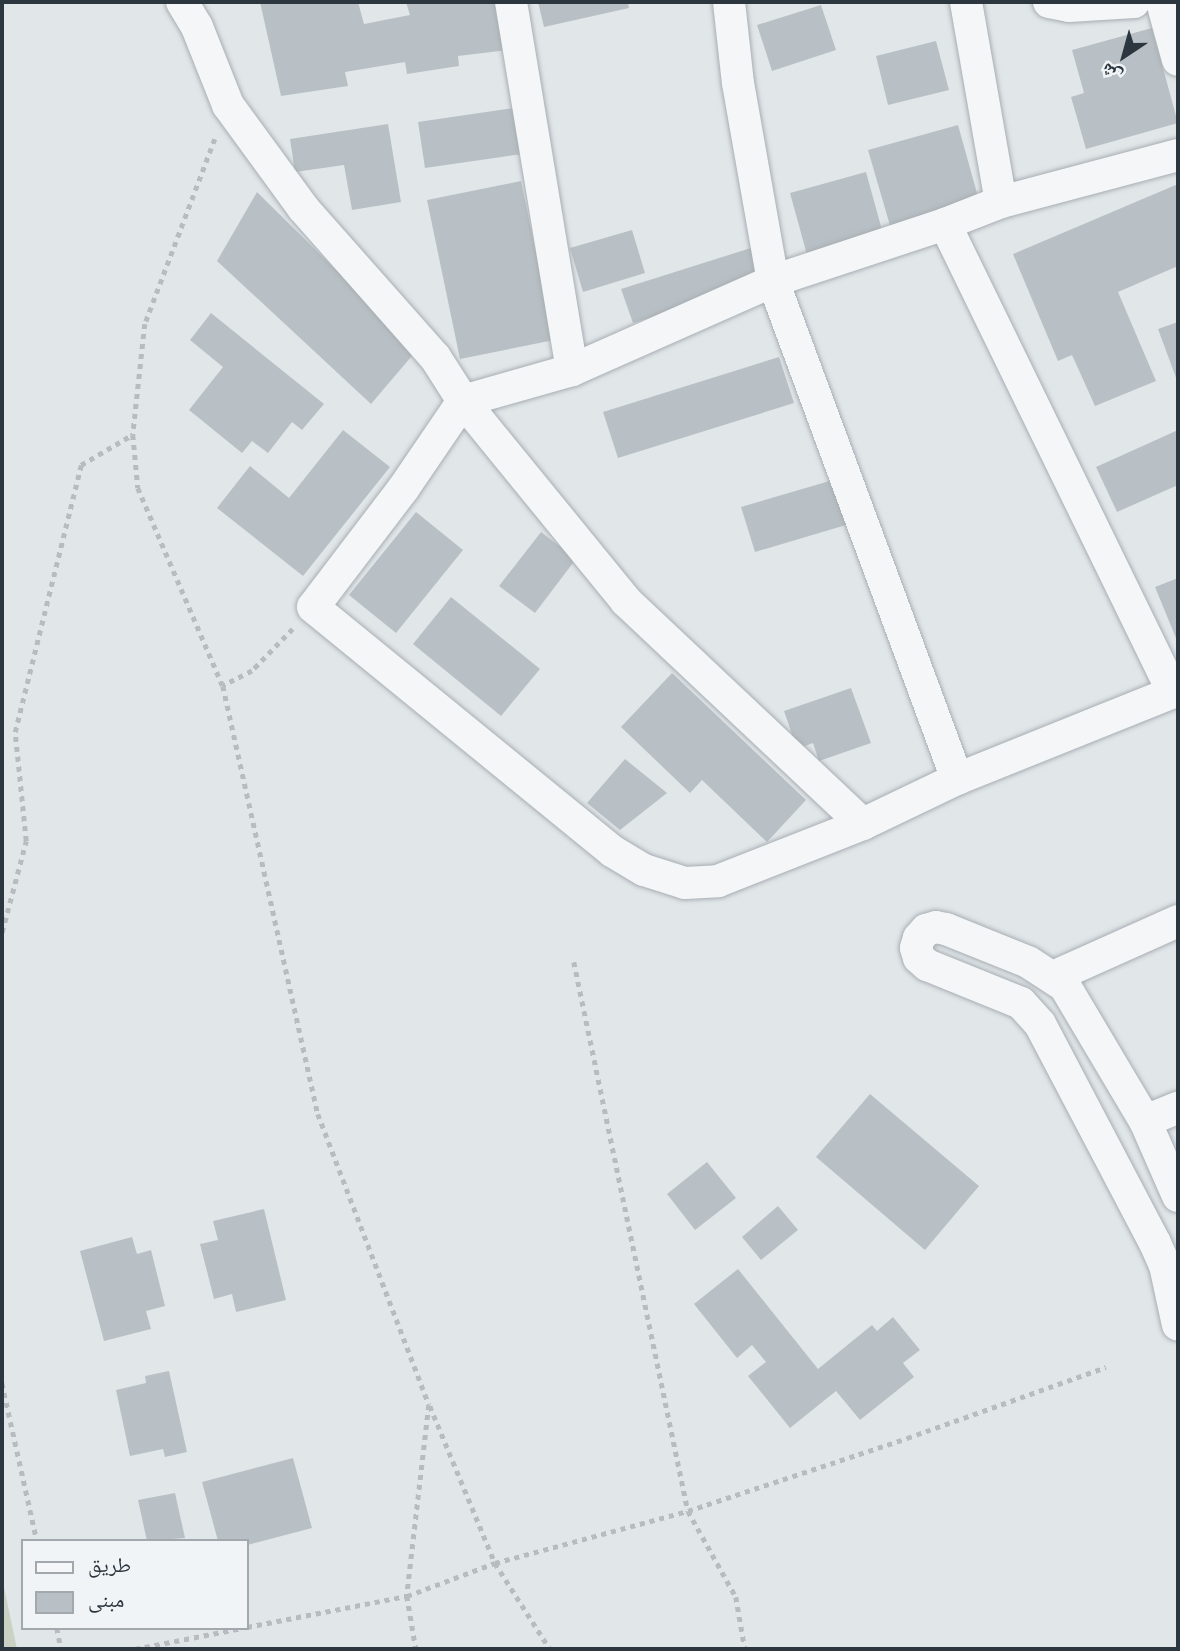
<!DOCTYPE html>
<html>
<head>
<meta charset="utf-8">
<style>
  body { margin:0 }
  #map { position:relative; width:1180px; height:1651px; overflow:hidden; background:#e1e6e9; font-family:Signika,"Noto Naskh Arabic",sans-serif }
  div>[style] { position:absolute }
  .green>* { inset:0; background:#cad2c3 }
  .building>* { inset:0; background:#b9c0c5 }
  .path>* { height:4.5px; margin-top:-2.25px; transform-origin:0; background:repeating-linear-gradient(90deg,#b8bcc0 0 5px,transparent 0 10px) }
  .roads { filter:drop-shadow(0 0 2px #a7aeb3) drop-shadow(0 0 2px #a7aeb3) }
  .minor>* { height:32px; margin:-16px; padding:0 16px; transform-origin:16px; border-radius:16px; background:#f4f6f7 }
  span { translate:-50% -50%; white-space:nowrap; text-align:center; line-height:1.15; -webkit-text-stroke:6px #f1f4f6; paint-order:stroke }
  .frame { position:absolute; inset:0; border:4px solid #2b363f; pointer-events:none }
  .legend { position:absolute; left:21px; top:1539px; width:228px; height:91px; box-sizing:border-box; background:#f1f4f6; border:2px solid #a2a8ad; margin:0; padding:9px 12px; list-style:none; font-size:21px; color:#2b363f }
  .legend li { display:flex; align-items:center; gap:14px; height:35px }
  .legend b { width:35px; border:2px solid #a2a8ad }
  .north { position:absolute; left:1089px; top:21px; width:70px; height:70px; -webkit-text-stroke:5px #f1f4f6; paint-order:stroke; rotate:216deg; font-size:19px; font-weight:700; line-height:28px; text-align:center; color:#2b363f }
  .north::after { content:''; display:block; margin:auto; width:24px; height:32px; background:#2b363f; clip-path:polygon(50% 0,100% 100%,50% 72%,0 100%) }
</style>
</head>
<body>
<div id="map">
  <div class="green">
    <div style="clip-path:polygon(2px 1578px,17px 1649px,2px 1649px)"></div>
  </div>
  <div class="building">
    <div style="clip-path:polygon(260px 2px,358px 2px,364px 24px,410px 15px,406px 2px,498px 2px,508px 50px,458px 56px,459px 66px,407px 74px,405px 62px,345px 72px,348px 86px,281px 96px)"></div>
    <div style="clip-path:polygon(538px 2px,628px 2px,629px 8px,544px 27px)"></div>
    <div style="clip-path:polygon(821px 5px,836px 50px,772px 71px,757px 25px)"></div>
    <div style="clip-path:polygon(1152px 28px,1178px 123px,1086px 149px,1071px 97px,1084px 93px,1072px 50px)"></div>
    <div style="clip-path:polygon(936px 41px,949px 90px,888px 105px,876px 56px)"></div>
    <div style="clip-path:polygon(514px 108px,522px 154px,425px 168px,418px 122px)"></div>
    <div style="clip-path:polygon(388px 124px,401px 202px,352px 210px,344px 165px,295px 172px,290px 139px)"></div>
    <div style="clip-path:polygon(958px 125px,980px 204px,891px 229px,868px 150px)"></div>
    <div style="clip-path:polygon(866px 172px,885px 241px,809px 262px,790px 193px)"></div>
    <div style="clip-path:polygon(521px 181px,554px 340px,460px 359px,427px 200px)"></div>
    <div style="clip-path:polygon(1178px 184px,1178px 266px,1118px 292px,1156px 381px,1095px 406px,1072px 355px,1058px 361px,1013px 254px)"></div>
    <div style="clip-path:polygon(257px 192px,417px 350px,371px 404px,217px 261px)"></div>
    <div style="clip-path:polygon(632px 230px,645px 273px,583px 292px,570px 248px)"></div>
    <div style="clip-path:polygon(754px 247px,765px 281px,633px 323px,621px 289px)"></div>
    <div style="clip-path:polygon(211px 313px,324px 404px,302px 430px,292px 422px,268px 453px,252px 441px,242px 453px,189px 410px,223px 367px,190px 340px)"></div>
    <div style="clip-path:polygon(1178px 322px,1178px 383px,1158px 329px)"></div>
    <div style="clip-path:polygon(779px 357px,794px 403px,618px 458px,603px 412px)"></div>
    <div style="clip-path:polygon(343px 430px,390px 467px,303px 576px,217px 508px,250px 466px,289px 498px)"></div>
    <div style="clip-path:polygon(1178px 430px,1178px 485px,1117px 512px,1096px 467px)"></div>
    <div style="clip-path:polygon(833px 480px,846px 525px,755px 552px,741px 507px)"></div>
    <div style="clip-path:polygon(416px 512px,463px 550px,396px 633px,349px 595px)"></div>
    <div style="clip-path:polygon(541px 532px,576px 559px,535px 613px,499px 586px)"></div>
    <div style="clip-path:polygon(1178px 578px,1178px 643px,1155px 587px)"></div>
    <div style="clip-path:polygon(451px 597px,540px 669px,501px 716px,413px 644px)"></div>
    <div style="clip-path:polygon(672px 673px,806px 800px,767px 842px,702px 780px,690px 793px,621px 727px)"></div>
    <div style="clip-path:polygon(851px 688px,871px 743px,819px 761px,813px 743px,797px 749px,784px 711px)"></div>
    <div style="clip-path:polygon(625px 759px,667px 793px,620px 830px,587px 803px)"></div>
    <div style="clip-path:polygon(870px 1094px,979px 1186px,925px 1250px,816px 1157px)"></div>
    <div style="clip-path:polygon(707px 1162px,736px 1198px,695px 1230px,667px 1194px)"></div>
    <div style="clip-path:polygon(778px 1206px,798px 1230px,761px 1260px,742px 1237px)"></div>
    <div style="clip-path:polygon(264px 1209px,286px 1300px,236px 1312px,232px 1294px,214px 1299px,200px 1244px,218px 1240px,213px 1221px)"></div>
    <div style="clip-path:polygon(132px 1237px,137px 1254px,151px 1250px,165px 1306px,146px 1311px,151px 1329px,104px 1341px,80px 1251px)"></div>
    <div style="clip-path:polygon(738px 1269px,818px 1369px,872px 1325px,877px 1331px,893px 1317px,920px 1350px,903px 1363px,914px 1377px,860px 1420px,836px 1391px,790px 1428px,748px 1376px,766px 1362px,752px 1345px,737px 1358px,694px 1304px)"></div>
    <div style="clip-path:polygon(169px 1371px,187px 1452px,165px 1457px,163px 1449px,130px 1456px,116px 1390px,146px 1383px,145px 1376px)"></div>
    <div style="clip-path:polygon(293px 1458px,312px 1528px,247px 1545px,247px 1541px,218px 1541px,202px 1482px)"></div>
    <div style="clip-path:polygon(175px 1493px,185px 1538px,147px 1541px,138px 1500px)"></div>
  </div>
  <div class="path">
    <div style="left:215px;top:139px;width:198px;rotate:110.7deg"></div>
    <div style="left:145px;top:324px;width:112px;rotate:96.2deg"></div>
    <div style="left:133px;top:435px;width:53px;rotate:84.6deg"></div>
    <div style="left:138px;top:488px;width:215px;rotate:66.8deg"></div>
    <div style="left:293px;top:629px;width:59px;rotate:134.3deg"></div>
    <div style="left:252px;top:671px;width:33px;rotate:153deg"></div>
    <div style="left:223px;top:686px;width:438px;rotate:77.5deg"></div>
    <div style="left:318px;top:1114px;width:311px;rotate:69.1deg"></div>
    <div style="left:429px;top:1405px;width:192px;rotate:96.6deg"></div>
    <div style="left:407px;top:1596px;width:54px;rotate:80.4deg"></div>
    <div style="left:2px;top:932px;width:94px;rotate:-75.2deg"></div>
    <div style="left:26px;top:841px;width:110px;rotate:-95.8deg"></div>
    <div style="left:15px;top:732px;width:275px;rotate:-76.1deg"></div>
    <div style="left:81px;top:465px;width:59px;rotate:-30.5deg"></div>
    <div style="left:574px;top:962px;width:561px;rotate:78.27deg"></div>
    <div style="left:688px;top:1511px;width:98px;rotate:60.8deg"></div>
    <div style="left:736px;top:1597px;width:53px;rotate:80.2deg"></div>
    <div style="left:2px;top:1383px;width:162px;rotate:77.5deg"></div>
    <div style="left:430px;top:1406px;width:170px;rotate:67.5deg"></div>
    <div style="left:495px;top:1563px;width:102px;rotate:57.4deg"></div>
    <div style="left:247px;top:1627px;width:163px;rotate:-11deg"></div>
    <div style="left:407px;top:1596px;width:94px;rotate:-20.6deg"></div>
    <div style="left:495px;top:1563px;width:200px;rotate:-15.1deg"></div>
    <div style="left:688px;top:1511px;width:231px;rotate:-18.4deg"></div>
    <div style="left:907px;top:1438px;width:211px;rotate:-19.6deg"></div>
    <div style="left:57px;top:1628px;width:21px;rotate:79deg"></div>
    <div style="left:135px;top:1649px;width:109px;rotate:-11.1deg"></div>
  </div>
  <div class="roads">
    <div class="minor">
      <div style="left:182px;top:2px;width:29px;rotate:59deg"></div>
      <div style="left:197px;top:27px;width:84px;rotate:68.3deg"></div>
      <div style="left:228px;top:105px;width:127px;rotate:53.9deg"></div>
      <div style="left:303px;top:208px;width:199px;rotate:48.5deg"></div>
      <div style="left:435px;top:357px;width:52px;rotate:57.5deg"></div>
      <div style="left:463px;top:401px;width:258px;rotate:50.8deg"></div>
      <div style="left:626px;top:601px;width:325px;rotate:43.3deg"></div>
      <div style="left:511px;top:2px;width:373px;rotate:80.6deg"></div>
      <div style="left:729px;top:2px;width:81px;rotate:83.7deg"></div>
      <div style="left:738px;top:83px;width:201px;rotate:80deg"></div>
      <div style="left:773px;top:281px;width:531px;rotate:69.72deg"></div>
      <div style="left:966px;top:2px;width:203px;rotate:80.1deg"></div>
      <div style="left:1049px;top:2px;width:20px;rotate:11deg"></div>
      <div style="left:1069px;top:6px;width:65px;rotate:-3.5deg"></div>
      <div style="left:1162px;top:2px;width:60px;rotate:74.6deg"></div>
      <div style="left:1178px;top:155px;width:183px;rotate:165.1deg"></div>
      <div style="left:1001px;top:202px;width:60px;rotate:158.6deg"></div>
      <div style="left:945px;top:224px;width:181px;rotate:161.7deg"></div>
      <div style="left:773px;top:281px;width:220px;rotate:156.1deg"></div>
      <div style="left:572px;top:370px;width:113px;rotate:164.1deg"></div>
      <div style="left:463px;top:401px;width:107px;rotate:124.3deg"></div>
      <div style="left:403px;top:489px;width:148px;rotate:127.3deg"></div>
      <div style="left:313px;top:607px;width:386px;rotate:39.2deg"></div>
      <div style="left:612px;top:851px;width:37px;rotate:31deg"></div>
      <div style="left:644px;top:870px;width:43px;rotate:17.6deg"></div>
      <div style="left:685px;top:883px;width:33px;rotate:-3deg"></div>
      <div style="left:718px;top:881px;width:156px;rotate:-21.5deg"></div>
      <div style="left:863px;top:824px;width:104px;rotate:-25.6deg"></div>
      <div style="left:957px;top:779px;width:238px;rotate:-21.9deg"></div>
      <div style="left:945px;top:224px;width:521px;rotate:64.03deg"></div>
      <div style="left:1055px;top:976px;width:135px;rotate:-24.1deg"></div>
      <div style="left:1145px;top:1121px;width:35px;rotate:-22deg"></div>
      <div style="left:1178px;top:1196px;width:82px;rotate:-113.7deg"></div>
      <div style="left:1145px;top:1121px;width:157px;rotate:-120.7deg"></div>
      <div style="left:1065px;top:986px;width:44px;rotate:-147deg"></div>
      <div style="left:1028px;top:962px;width:88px;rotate:-158.1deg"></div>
      <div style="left:946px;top:929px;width:10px;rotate:-169deg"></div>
      <div style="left:936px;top:927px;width:10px;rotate:163deg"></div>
      <div style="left:926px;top:930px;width:11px;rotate:131deg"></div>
      <div style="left:919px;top:938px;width:10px;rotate:107deg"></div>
      <div style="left:916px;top:948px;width:10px;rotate:73deg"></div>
      <div style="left:919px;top:958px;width:11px;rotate:41deg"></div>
      <div style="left:927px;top:965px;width:101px;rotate:22deg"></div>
      <div style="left:1021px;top:1003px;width:28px;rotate:48deg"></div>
      <div style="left:1040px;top:1024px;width:247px;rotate:62.3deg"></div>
      <div style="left:1155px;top:1243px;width:24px;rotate:66deg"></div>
      <div style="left:1165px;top:1265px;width:61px;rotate:77.8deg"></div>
    </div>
  </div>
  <div class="frame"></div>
  <ul class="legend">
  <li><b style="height:9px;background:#f4f6f7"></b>طريق</li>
  <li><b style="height:19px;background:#b9c0c5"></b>مبنى</li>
  </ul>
  <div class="north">ش</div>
</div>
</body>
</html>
